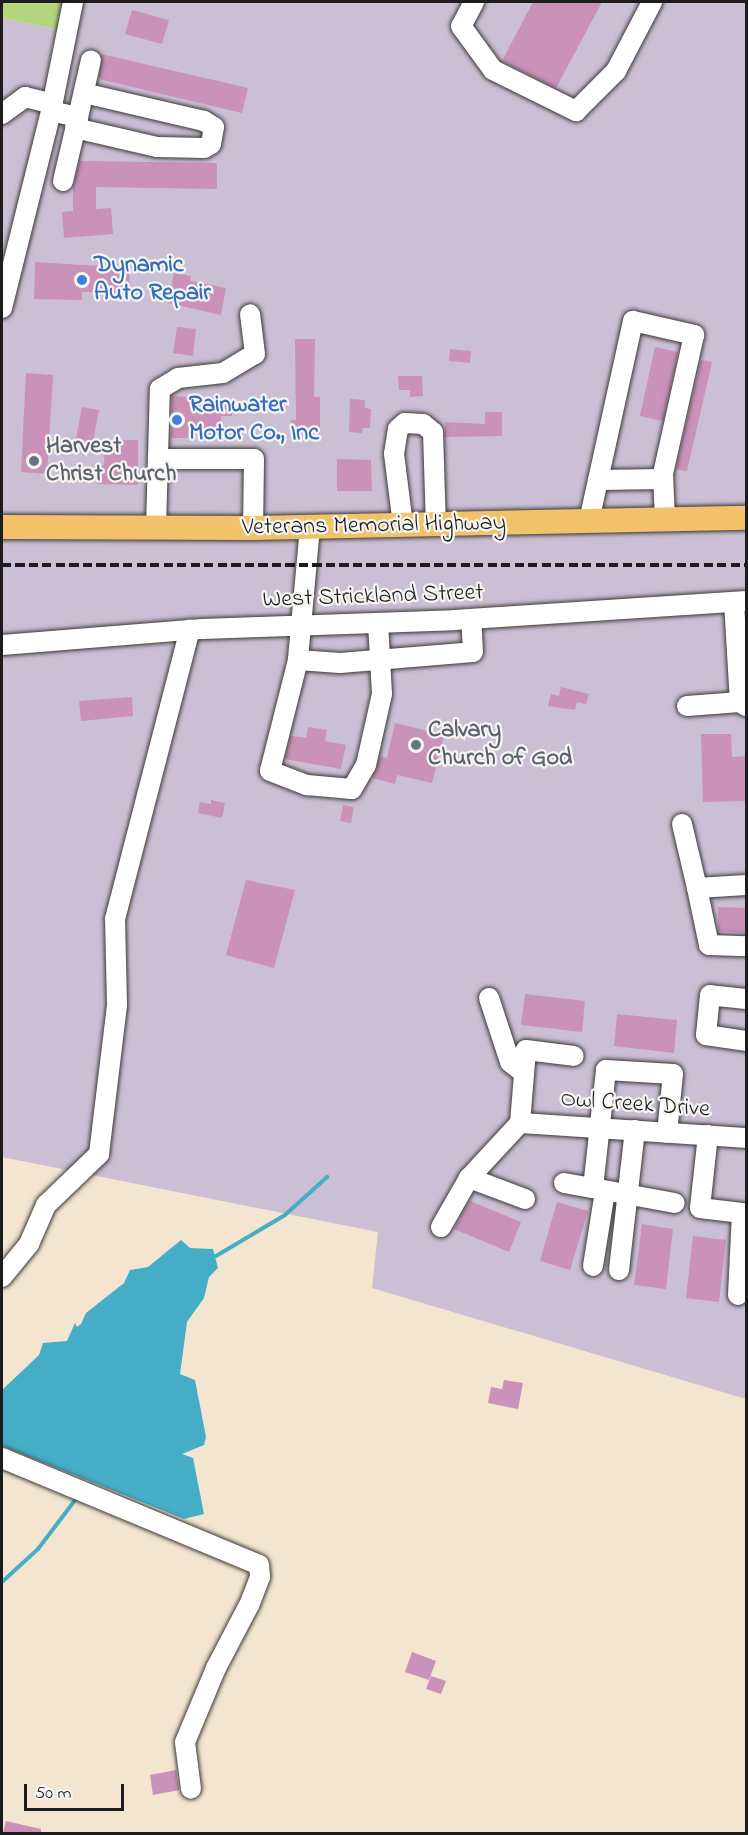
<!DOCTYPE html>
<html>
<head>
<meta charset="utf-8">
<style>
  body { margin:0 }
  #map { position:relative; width:748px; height:1835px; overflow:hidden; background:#f4e5d0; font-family:"Indie Flower",sans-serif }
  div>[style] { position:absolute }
  .industrial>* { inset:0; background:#cbbfd5 }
  .green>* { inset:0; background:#b4d57d }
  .water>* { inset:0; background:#45adc5 }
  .stream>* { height:4px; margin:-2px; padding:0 2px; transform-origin:2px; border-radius:2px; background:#45adc5 }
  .building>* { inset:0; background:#ca91b9 }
  .roads { filter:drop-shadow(0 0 2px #3c3a37) drop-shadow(0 0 2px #3c3a37) }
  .minor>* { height:20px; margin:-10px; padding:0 10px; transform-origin:10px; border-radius:10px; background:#fff }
  .major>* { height:24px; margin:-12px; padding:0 12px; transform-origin:12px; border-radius:12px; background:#f2c26a }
  .rail>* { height:4px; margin-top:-2px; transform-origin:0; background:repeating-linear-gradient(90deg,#1c1c1c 0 9px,transparent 0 13.5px) }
  .dots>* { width:16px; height:16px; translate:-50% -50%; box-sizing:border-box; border:3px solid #f6f6f2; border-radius:50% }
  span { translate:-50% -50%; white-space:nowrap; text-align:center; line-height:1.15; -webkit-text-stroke:4.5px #f6f6f2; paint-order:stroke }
  .shop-label { font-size:24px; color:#366cbe; font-weight:700 }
  .left { translate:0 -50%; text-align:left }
  .worship-label { font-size:24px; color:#5b616d; font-weight:700 }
  .street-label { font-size:24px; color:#1c1c1c }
  .frame { position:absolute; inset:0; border:3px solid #1c1c1c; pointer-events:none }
  .scale { position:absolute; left:24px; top:1784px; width:100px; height:27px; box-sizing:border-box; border:3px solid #1c1c1c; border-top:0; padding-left:8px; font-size:18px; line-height:21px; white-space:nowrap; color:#1c1c1c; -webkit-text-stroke:4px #f6f6f2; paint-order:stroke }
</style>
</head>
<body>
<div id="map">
  <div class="industrial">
    <div style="clip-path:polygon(65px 2px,746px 2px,746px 1399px,372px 1288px,378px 1232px,2px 1157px,2px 18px,57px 29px)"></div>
  </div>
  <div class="green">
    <div style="clip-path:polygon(2px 2px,64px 2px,57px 29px,2px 18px)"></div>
  </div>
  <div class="water">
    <div style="clip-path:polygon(181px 1240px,190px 1248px,213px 1249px,218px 1268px,209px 1277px,204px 1298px,187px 1322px,180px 1374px,195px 1380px,206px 1437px,204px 1445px,182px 1454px,193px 1458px,204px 1514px,184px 1519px,2px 1446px,2px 1390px,39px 1355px,43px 1343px,67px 1341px,75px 1323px,77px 1327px,81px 1324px,86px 1313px,124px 1283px,130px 1270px,148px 1267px)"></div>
  </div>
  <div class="stream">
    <div style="left:216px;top:1256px;width:80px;rotate:-30.7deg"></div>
    <div style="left:285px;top:1215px;width:57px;rotate:-42.1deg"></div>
    <div style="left:2px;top:1582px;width:49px;rotate:-42.5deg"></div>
    <div style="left:38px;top:1549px;width:63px;rotate:-52.8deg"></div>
  </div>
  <div class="building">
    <div style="clip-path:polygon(533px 2px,602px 2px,556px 88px,502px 61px)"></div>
    <div style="clip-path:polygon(132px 10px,169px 20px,162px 44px,125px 34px)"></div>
    <div style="clip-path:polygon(101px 54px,248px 88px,242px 113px,99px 79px)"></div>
    <div style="clip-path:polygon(80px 161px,217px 163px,217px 189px,96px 187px,96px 209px,111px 208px,113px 234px,64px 238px,62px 212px,73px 211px,73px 187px)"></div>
    <div style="clip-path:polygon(35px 262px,130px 268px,129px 293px,82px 292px,82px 300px,34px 299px)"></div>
    <div style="clip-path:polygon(174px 273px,191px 276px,190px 281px,226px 288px,221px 315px,168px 303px)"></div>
    <div style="clip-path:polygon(177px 327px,196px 329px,193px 356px,173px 353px)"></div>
    <div style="clip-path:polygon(295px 339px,315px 339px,314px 397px,320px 397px,320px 434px,291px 433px,291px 420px,296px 420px)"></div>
    <div style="clip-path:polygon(655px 347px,678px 352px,663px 421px,640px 416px)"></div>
    <div style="clip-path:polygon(450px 349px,471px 351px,470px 363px,449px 361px)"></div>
    <div style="clip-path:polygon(701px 360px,712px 362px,687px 471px,676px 469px)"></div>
    <div style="clip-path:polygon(26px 373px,53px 375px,47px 474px,21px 472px)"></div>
    <div style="clip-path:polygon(398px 376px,422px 376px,423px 396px,410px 397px,410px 390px,399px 390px)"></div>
    <div style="clip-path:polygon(172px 396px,233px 400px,232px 416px,221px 416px,220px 434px,189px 433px,189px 438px,171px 438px)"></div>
    <div style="clip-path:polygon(350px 399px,365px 400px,365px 408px,371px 409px,370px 428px,363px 428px,362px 433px,349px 432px)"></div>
    <div style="clip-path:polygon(82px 407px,99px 410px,93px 442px,76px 439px)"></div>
    <div style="clip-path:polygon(485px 412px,502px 412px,502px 436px,445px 437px,445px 422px,485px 424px)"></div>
    <div style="clip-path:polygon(105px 440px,138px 440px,138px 485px,97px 484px,97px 465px,104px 465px)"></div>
    <div style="clip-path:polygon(337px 459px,371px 460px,372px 491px,337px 491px)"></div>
    <div style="clip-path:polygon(561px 687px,589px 694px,586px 704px,577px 702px,575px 710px,548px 706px,551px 694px,559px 696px)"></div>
    <div style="clip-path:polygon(132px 697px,133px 716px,81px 721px,79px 701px)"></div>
    <div style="clip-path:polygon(395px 723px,444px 735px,432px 783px,397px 775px,395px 784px,373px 778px,380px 756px,387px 758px)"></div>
    <div style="clip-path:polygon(308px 727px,327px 730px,325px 741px,346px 745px,341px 769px,285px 759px,291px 736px,306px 738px)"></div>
    <div style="clip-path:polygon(701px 734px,731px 734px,732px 757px,747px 756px,747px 801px,703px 802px)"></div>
    <div style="clip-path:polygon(211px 800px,225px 803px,222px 818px,198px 813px,200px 802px,211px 804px)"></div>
    <div style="clip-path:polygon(343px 805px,354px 807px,351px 823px,340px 821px)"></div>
    <div style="clip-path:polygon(246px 880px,295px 890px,274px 968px,226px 955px)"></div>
    <div style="clip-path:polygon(718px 907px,747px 908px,747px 933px,718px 931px)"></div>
    <div style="clip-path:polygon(525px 994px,585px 1001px,582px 1032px,521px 1025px)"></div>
    <div style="clip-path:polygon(617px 1014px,677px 1020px,674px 1053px,614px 1046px)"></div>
    <div style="clip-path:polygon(470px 1201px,521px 1222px,509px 1252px,454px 1229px)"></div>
    <div style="clip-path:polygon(557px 1202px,588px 1211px,570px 1270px,540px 1261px)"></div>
    <div style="clip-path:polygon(642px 1224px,673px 1229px,666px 1289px,634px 1285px)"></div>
    <div style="clip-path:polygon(693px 1236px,726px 1240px,719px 1302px,686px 1298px)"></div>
    <div style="clip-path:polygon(504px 1380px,523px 1383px,518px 1409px,488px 1403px,491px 1387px,502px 1389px)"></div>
    <div style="clip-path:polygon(412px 1652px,436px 1661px,429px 1680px,405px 1672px)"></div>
    <div style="clip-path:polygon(431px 1676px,446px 1681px,441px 1694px,426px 1689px)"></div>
    <div style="clip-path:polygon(176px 1770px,179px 1790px,153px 1795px,150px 1775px)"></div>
    <div style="clip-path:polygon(6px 1821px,41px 1829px,41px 1833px,3px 1833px)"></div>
  </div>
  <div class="roads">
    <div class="minor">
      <div style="left:474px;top:2px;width:27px;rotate:118deg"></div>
      <div style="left:461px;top:26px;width:54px;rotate:54deg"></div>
      <div style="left:493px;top:70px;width:93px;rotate:26.3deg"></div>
      <div style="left:576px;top:111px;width:57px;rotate:-45deg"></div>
      <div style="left:616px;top:71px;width:78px;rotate:-62.4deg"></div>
      <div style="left:51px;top:111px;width:28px;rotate:13deg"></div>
      <div style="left:78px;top:117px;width:58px;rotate:-77.2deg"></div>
      <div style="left:2px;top:114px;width:29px;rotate:-36deg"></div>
      <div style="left:25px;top:97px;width:29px;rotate:14deg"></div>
      <div style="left:75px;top:128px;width:84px;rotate:13deg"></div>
      <div style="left:157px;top:147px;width:47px;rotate:1.2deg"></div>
      <div style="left:204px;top:148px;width:8px;rotate:-30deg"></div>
      <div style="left:211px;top:144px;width:17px;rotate:-80deg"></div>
      <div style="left:214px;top:127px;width:12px;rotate:-149deg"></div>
      <div style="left:204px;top:121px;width:123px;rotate:-166.9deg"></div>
      <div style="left:63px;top:181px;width:66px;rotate:-76.8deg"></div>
      <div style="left:2px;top:308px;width:203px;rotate:-76deg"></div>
      <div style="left:51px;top:111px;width:111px;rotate:-78.6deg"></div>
      <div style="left:159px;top:459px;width:95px"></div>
      <div style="left:254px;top:459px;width:69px;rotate:90.8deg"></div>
      <div style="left:598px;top:480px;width:65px;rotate:-0.9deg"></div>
      <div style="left:589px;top:521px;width:205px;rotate:-77.6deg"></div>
      <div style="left:633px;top:321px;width:63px;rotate:12.9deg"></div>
      <div style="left:694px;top:335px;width:142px;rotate:102.6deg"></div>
      <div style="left:663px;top:474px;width:46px;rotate:87.5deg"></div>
      <div style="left:403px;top:525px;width:72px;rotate:-97.2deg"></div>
      <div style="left:394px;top:454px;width:25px;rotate:-81deg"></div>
      <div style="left:398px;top:429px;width:9px;rotate:-41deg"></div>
      <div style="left:405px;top:423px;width:18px;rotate:3deg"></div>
      <div style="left:423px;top:424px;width:13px;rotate:39deg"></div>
      <div style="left:433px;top:432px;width:93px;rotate:88.2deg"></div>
      <div style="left:310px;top:527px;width:134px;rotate:95.2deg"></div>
      <div style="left:298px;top:660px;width:114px;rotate:104.2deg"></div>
      <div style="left:270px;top:771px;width:40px;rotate:21deg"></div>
      <div style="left:307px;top:785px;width:45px;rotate:5.1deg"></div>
      <div style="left:352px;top:789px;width:28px;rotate:-60deg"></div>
      <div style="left:366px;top:765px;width:73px;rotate:-77.3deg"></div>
      <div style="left:382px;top:694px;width:71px;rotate:-93.2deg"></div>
      <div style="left:156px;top:528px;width:139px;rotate:-88.4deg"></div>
      <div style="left:160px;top:389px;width:21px;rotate:-31deg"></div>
      <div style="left:178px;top:378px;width:45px;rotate:-6.3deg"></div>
      <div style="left:223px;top:373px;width:37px;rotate:-31deg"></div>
      <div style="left:255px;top:354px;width:40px;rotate:-97.1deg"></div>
      <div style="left:734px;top:602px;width:100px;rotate:86.6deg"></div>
      <div style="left:740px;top:702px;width:7px;rotate:34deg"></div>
      <div style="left:2px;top:645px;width:201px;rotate:-4.6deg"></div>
      <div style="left:202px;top:629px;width:252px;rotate:-2deg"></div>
      <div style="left:454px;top:620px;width:293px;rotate:-3.7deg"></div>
      <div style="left:298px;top:660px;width:42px;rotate:4.1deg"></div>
      <div style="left:340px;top:663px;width:133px;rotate:-4.7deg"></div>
      <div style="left:473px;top:652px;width:33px;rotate:-93deg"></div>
      <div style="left:687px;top:706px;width:53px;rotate:-4.3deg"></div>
      <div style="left:682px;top:824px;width:66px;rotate:76.8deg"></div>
      <div style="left:746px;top:885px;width:49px;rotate:176.5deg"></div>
      <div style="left:697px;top:888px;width:58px;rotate:78.1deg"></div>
      <div style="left:709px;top:945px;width:37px;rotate:2deg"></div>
      <div style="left:489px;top:998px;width:67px;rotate:71.8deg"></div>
      <div style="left:510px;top:1062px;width:18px;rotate:38deg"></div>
      <div style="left:746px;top:999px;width:36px;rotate:-174deg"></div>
      <div style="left:710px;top:995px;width:40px;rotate:95.7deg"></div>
      <div style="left:706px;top:1035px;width:40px;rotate:8.5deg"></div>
      <div style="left:520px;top:1123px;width:226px;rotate:3.8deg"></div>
      <div style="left:708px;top:1135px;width:73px;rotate:96.3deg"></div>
      <div style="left:700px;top:1208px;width:42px;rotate:6.8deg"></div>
      <div style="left:742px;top:1213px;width:82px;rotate:92.8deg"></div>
      <div style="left:564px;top:1183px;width:29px;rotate:10deg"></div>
      <div style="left:593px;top:1188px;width:119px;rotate:-83.7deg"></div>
      <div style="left:606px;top:1070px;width:67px;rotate:3.4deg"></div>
      <div style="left:673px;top:1074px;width:59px;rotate:95.8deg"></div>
      <div style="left:593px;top:1188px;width:83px;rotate:10.4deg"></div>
      <div style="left:525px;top:1199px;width:60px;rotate:-159.4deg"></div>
      <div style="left:469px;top:1178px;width:75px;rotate:-47.2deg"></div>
      <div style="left:520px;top:1123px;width:73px;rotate:-85.3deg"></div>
      <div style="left:526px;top:1050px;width:48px;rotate:7.1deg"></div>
      <div style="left:441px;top:1227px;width:56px;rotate:-60.3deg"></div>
      <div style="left:593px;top:1266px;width:76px;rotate:-80.9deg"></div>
      <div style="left:619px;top:1270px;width:141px;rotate:-83.5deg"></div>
      <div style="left:2px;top:1277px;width:43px;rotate:-50.7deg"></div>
      <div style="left:29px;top:1244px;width:43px;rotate:-66.4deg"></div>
      <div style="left:46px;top:1205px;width:74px;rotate:-43.9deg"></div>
      <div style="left:99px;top:1154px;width:150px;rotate:-83.1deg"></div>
      <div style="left:117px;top:1005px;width:86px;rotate:-91.3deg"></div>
      <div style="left:115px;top:919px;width:299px;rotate:-75.5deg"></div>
      <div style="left:2px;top:1458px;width:278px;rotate:22.6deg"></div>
      <div style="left:259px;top:1565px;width:12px;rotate:85deg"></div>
      <div style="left:260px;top:1577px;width:30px;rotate:111deg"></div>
      <div style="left:249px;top:1605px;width:71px;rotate:117.6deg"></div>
      <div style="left:216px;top:1668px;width:80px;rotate:112.7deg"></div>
      <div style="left:185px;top:1742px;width:47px;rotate:82.7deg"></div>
    </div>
    <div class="major">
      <div style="left:2px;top:527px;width:251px;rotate:0.2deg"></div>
      <div style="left:253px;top:528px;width:493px;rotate:-1.2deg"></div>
    </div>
  </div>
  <div class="rail">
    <div style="left:2px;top:565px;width:744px"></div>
  </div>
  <div class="dots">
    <div style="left:82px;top:280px;background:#3f7fe0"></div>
    <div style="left:177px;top:420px;background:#3f7fe0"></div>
    <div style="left:34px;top:461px;background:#6b7280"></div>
    <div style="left:416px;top:745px;background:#6b7280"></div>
  </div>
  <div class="shop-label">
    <span class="left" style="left:94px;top:280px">Dynamic<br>Auto Repair</span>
    <span class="left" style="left:189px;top:420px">Rainwater<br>Motor Co., Inc</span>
  </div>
  <div class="worship-label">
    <span class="left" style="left:46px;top:461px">Harvest<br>Christ Church</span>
    <span class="left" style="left:428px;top:745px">Calvary<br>Church of God</span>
  </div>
  <div class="street-label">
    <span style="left:374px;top:526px;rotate:-1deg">Veterans Memorial Highway</span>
    <span style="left:373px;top:597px;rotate:-2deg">West Strickland Street</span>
    <span style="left:635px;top:1105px;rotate:4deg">Owl Creek Drive</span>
  </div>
  <div class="frame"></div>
  <div class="scale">50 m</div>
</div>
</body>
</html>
